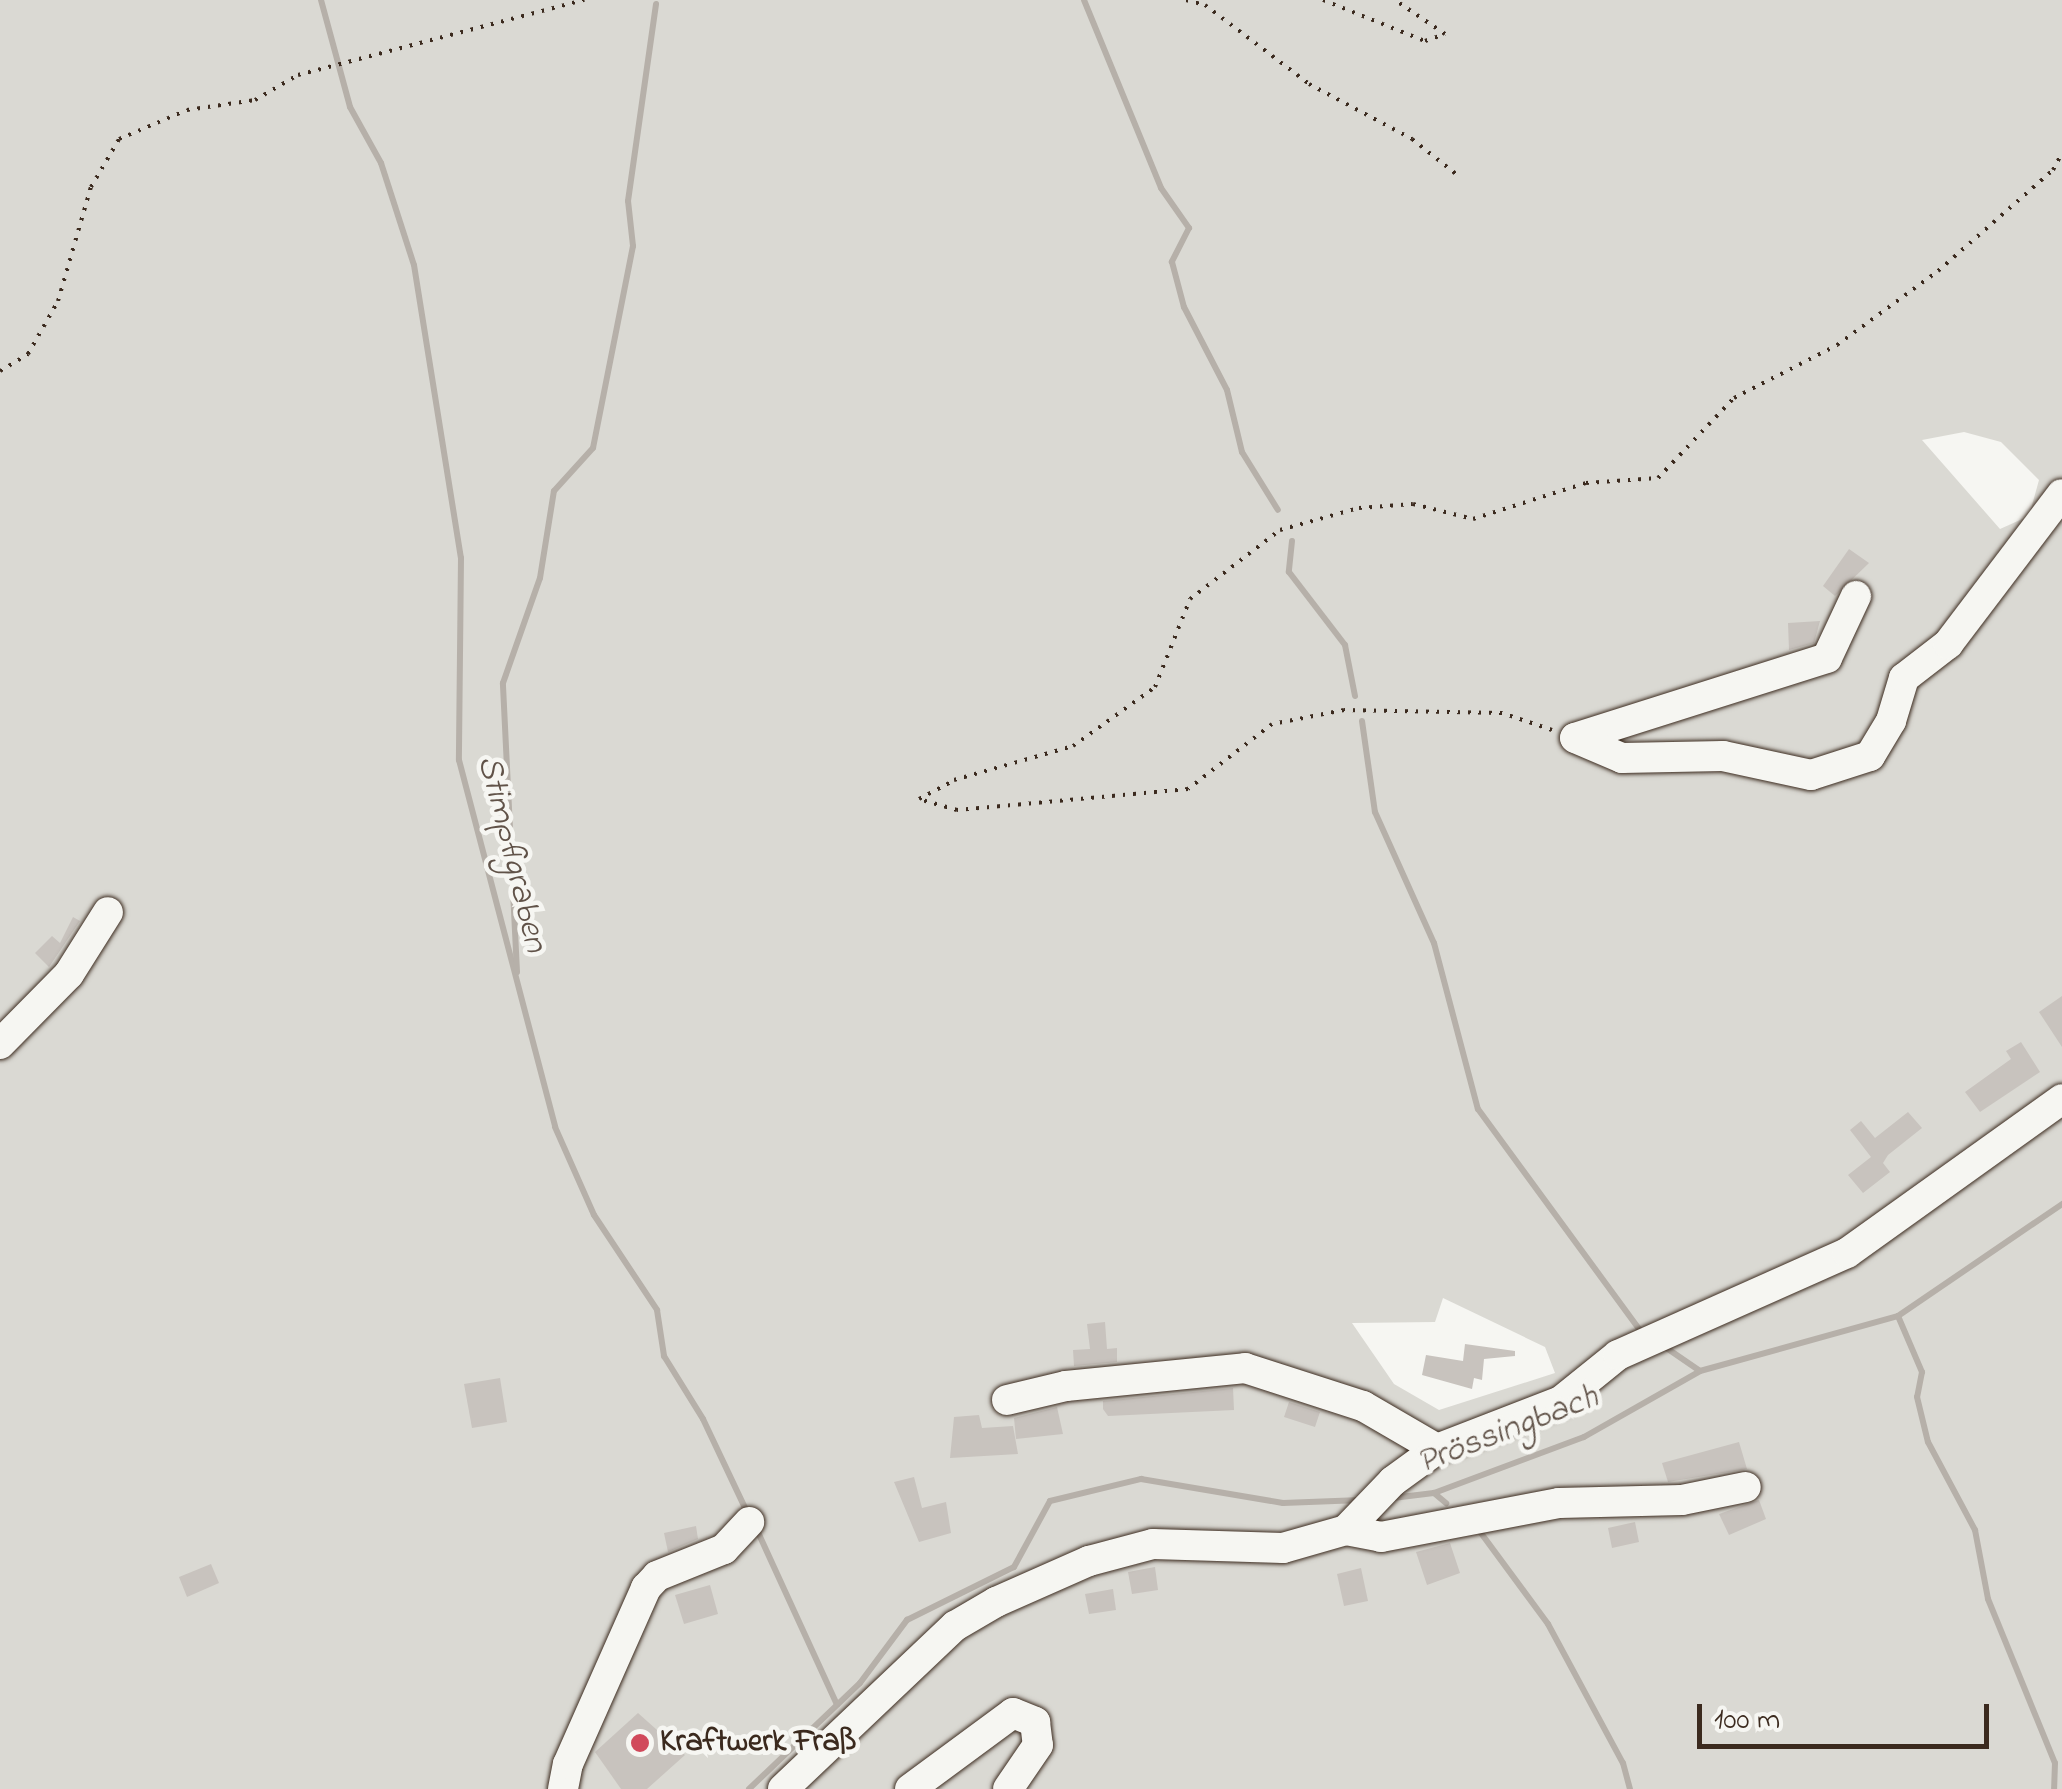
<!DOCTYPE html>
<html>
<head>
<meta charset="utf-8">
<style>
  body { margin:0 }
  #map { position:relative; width:2062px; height:1789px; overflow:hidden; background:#f6f6f2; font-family:"Indie Flower",sans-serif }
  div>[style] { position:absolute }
  .green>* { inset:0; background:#dad9d3 }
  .stream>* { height:6px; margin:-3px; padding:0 3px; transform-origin:3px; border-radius:3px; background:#b6b0a9 }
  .building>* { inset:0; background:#c8c3be }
  .path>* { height:4px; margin-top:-2px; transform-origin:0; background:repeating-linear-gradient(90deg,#3b2a1e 0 2.5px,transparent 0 10.5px) }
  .roads { filter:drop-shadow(0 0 2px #3b2a1e) drop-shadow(0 0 2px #3b2a1e) }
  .minor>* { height:30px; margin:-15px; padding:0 15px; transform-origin:15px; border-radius:15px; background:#f6f6f2 }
  .dots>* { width:28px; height:28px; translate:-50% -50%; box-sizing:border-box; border:5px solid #f6f6f2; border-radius:50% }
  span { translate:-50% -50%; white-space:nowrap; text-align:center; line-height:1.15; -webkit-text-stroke:9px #f6f6f2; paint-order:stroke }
  .poi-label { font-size:32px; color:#3b2a1e; font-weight:700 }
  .left { translate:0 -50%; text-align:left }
  .water-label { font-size:35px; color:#605248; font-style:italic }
  .scale { position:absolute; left:1697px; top:1704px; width:292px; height:45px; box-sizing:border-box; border:5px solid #3b2a1e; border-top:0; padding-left:12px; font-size:30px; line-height:35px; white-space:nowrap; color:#3b2a1e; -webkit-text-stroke:8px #f6f6f2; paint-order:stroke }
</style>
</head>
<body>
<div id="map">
  <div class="green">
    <div style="clip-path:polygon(evenodd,0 0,2062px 0,2062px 1789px,0 1789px,0 0,1964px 432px,2001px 442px,2039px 480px,2029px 516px,2000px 529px,1922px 440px,1964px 432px,0 0,1443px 1298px,1545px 1347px,1555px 1373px,1439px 1410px,1394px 1384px,1352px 1323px,1435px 1322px,1443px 1298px)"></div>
  </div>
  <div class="stream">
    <div style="left:321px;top:0;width:111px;rotate:74.8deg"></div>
    <div style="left:350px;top:107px;width:64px;rotate:61deg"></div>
    <div style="left:381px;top:163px;width:107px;rotate:72.1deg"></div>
    <div style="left:414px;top:265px;width:297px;rotate:80.9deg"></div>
    <div style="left:461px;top:558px;width:202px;rotate:90.6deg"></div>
    <div style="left:459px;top:760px;width:379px;rotate:75.3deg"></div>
    <div style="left:555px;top:1127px;width:96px;rotate:66.1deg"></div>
    <div style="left:594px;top:1215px;width:114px;rotate:56.4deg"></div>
    <div style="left:657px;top:1310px;width:47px;rotate:81.3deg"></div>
    <div style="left:664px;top:1356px;width:74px;rotate:58.2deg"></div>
    <div style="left:703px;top:1419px;width:98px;rotate:64.7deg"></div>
    <div style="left:1084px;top:0;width:203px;rotate:67.7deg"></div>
    <div style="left:1161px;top:188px;width:49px;rotate:55deg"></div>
    <div style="left:1189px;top:228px;width:38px;rotate:117deg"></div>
    <div style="left:1172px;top:262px;width:47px;rotate:75.1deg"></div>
    <div style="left:1184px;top:307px;width:93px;rotate:62.6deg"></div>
    <div style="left:1227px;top:390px;width:64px;rotate:76.4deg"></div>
    <div style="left:1242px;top:452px;width:68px;rotate:58.2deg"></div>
    <div style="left:1292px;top:541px;width:31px;rotate:96deg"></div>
    <div style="left:1289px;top:572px;width:92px;rotate:52.5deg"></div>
    <div style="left:1345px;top:645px;width:52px;rotate:78.9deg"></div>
    <div style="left:1362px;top:721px;width:92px;rotate:81.9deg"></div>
    <div style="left:1375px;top:812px;width:144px;rotate:65.8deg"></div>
    <div style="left:1434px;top:943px;width:172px;rotate:75.2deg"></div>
    <div style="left:1478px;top:1109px;width:273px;rotate:53.8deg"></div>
    <div style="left:517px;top:972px;width:289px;rotate:-92.8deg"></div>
    <div style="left:503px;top:683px;width:111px;rotate:-70.6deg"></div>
    <div style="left:540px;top:578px;width:88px;rotate:-80.9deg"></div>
    <div style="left:554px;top:491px;width:58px;rotate:-47.8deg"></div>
    <div style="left:593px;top:448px;width:206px;rotate:-78.8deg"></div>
    <div style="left:633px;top:246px;width:45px;rotate:-96.3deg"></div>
    <div style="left:628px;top:201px;width:199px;rotate:-81.9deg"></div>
    <div style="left:1898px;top:1316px;width:61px;rotate:66.8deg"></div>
    <div style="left:1922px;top:1372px;width:25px;rotate:101deg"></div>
    <div style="left:1917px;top:1397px;width:46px;rotate:76.3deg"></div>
    <div style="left:1928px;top:1442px;width:100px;rotate:61.9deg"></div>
    <div style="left:1975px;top:1530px;width:70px;rotate:79.3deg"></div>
    <div style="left:1988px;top:1599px;width:177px;rotate:67.8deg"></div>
    <div style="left:2055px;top:1763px;width:26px;rotate:92deg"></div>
    <div style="left:1665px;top:1347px;width:42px;rotate:34.4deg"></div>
    <div style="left:1434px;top:1493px;width:16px;rotate:40deg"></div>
    <div style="left:1393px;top:1498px;width:41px;rotate:-7deg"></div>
    <div style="left:1434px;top:1493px;width:160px;rotate:-20.5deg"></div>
    <div style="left:1584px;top:1437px;width:133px;rotate:-29.6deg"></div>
    <div style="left:1700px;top:1371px;width:205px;rotate:-15.5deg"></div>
    <div style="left:1898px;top:1316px;width:199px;rotate:-34.3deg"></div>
    <div style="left:1478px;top:1529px;width:118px;rotate:53.6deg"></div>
    <div style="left:1548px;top:1624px;width:158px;rotate:61.7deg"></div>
    <div style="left:1623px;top:1763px;width:27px;rotate:75deg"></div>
    <div style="left:757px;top:1530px;width:192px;rotate:65.4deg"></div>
    <div style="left:749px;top:1789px;width:153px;rotate:-43.7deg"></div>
    <div style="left:860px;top:1683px;width:79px;rotate:-53.3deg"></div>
    <div style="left:907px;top:1620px;width:119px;rotate:-26.4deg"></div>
    <div style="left:1014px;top:1567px;width:75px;rotate:-61.4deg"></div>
    <div style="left:1050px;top:1501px;width:94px;rotate:-13.6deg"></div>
    <div style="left:1141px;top:1479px;width:144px;rotate:9.6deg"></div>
    <div style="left:1283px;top:1503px;width:78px;rotate:-2.2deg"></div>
  </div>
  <div class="building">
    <div style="clip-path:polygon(1849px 549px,1869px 563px,1835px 596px,1823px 586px)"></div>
    <div style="clip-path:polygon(1820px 621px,1814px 643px,1789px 650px,1788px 623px)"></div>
    <div style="clip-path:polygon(73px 917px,80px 921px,49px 967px,35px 953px,52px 936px,60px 943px)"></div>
    <div style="clip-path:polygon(2062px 996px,2062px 1047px,2039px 1012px)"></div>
    <div style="clip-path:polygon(2021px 1042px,2040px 1072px,1980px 1112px,1965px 1092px,2011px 1059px,2006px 1051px)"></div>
    <div style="clip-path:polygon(1908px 1112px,1922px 1128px,1888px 1155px,1883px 1163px,1890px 1172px,1863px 1193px,1848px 1175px,1871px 1157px,1850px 1130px,1861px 1121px,1875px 1138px)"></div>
    <div style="clip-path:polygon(1105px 1322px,1107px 1349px,1117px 1348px,1117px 1362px,1074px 1366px,1073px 1350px,1090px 1349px,1087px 1324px)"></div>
    <div style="clip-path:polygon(1465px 1344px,1515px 1351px,1515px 1356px,1484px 1359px,1482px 1380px,1474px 1378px,1472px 1389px,1422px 1375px,1426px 1355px,1463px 1361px)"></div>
    <div style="clip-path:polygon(500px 1378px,507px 1422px,472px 1428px,464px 1384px)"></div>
    <div style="clip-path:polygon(1233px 1388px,1234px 1410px,1108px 1416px,1103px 1409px,1103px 1401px)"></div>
    <div style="clip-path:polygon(1289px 1402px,1320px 1412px,1315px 1427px,1284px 1417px)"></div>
    <div style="clip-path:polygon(1057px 1407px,1063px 1434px,1016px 1439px,1014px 1418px)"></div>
    <div style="clip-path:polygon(979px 1415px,982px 1428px,1013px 1426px,1018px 1454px,950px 1458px,954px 1417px)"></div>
    <div style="clip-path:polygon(1739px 1442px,1747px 1469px,1668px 1482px,1662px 1463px)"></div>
    <div style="clip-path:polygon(914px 1477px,922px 1508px,946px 1502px,951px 1533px,919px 1542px,894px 1482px)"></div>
    <div style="clip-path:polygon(1759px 1500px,1766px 1519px,1729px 1535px,1719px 1514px)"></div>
    <div style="clip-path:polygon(1635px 1522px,1639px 1542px,1612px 1548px,1608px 1528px)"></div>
    <div style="clip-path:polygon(696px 1526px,698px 1539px,668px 1552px,664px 1533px)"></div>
    <div style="clip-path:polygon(1450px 1543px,1460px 1573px,1427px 1585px,1416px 1552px)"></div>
    <div style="clip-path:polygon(211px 1564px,219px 1583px,187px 1597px,179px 1577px)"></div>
    <div style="clip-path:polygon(1155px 1567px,1158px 1590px,1132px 1594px,1128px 1572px)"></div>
    <div style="clip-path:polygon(1361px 1568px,1368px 1601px,1344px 1606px,1337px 1574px)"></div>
    <div style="clip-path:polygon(710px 1585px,718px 1614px,684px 1624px,675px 1595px)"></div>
    <div style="clip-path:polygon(1113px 1589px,1116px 1610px,1089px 1614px,1085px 1594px)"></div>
    <div style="clip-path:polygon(638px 1713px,685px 1755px,647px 1789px,621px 1789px,595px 1752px)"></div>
  </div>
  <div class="path">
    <div style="left:1186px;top:0;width:20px;rotate:15deg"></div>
    <div style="left:1205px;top:5px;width:131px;rotate:37.2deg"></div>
    <div style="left:1309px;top:84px;width:117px;rotate:28.1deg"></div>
    <div style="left:1412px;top:139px;width:56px;rotate:38.5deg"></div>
    <div style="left:1323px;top:0;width:110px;rotate:21.9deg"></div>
    <div style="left:1425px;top:41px;width:21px;rotate:-19deg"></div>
    <div style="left:1445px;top:34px;width:60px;rotate:-145.8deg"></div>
    <div style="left:0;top:371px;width:33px;rotate:-31deg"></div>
    <div style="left:28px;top:354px;width:61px;rotate:-60.5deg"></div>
    <div style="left:58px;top:301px;width:119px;rotate:-73.9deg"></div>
    <div style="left:91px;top:187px;width:56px;rotate:-59.7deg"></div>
    <div style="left:119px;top:139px;width:74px;rotate:-23.1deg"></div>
    <div style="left:187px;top:110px;width:69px;rotate:-8.4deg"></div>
    <div style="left:255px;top:100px;width:50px;rotate:-30.2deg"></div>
    <div style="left:298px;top:75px;width:296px;rotate:-14.7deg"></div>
    <div style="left:1552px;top:730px;width:53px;rotate:-161.2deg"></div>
    <div style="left:1502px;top:713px;width:158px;rotate:-178.9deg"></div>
    <div style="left:1344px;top:710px;width:73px;rotate:169deg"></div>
    <div style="left:1272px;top:724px;width:106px;rotate:142.3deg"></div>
    <div style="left:1188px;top:789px;width:232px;rotate:174.8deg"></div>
    <div style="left:957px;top:810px;width:40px;rotate:-164deg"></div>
    <div style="left:919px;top:799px;width:40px;rotate:-28deg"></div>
    <div style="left:954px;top:780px;width:124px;rotate:-15.9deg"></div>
    <div style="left:1073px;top:746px;width:101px;rotate:-35.7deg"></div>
    <div style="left:1155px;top:687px;width:95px;rotate:-68.3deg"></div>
    <div style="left:1190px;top:599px;width:113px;rotate:-37.5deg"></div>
    <div style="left:1280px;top:530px;width:82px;rotate:-15.6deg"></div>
    <div style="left:1359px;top:508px;width:54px;rotate:-4.2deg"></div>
    <div style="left:1413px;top:504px;width:62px;rotate:14deg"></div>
    <div style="left:1473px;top:519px;width:119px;rotate:-17.7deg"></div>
    <div style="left:1586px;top:483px;width:72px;rotate:-4deg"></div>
    <div style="left:1658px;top:478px;width:110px;rotate:-46.5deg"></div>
    <div style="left:1734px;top:398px;width:116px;rotate:-27.2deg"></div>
    <div style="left:1837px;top:345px;width:125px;rotate:-36.2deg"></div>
    <div style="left:1938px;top:271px;width:153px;rotate:-41.3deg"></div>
    <div style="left:2053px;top:170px;width:19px;rotate:-62deg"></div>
  </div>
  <div class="roads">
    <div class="minor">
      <div style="left:1856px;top:596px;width:68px;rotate:115.1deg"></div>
      <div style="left:1827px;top:658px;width:264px;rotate:162.4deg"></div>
      <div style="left:1575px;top:738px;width:51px;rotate:23.1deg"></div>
      <div style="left:1622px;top:758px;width:101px;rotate:-1.1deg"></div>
      <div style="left:1723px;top:756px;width:90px;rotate:12.2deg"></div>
      <div style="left:1811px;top:775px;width:62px;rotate:-17.9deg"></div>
      <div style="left:1870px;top:756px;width:41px;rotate:-59deg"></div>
      <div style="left:1891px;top:721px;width:45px;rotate:-73.2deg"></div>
      <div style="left:1904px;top:678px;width:56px;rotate:-37.7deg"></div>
      <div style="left:1948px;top:644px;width:188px;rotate:-52.8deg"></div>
      <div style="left:0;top:1044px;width:98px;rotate:-45.4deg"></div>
      <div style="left:69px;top:974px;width:73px;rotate:-57.8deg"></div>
      <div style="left:1007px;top:1400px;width:61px;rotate:-13.3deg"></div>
      <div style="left:1066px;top:1386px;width:180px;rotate:-5.7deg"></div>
      <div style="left:1245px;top:1368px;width:124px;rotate:17.9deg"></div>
      <div style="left:1363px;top:1406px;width:86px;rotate:30.2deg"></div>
      <div style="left:1346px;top:1530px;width:36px;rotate:11deg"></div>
      <div style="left:1381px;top:1537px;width:181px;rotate:-10.8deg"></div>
      <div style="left:1559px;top:1503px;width:123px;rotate:-1.4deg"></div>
      <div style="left:1682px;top:1500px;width:65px;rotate:-11.5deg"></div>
      <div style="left:563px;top:1789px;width:25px;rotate:-79deg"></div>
      <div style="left:568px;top:1764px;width:193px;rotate:-66.1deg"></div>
      <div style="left:646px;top:1588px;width:16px;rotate:-47deg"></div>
      <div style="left:657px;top:1576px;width:72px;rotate:-21.9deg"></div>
      <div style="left:724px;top:1549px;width:37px;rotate:-47deg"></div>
      <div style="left:783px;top:1789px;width:237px;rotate:-43.5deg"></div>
      <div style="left:955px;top:1626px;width:48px;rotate:-30.3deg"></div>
      <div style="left:996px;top:1602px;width:102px;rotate:-23.8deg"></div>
      <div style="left:1089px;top:1561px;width:66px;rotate:-14.9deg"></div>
      <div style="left:1153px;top:1544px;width:130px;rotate:1.8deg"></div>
      <div style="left:1283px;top:1548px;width:66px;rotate:-15.9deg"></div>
      <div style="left:1346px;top:1530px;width:68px;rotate:-46.2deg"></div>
      <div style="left:1393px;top:1481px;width:54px;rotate:-36deg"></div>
      <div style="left:1437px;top:1449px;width:133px;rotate:-21.2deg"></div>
      <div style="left:1561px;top:1401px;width:73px;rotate:-38.9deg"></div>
      <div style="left:1618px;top:1355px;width:251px;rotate:-24deg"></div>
      <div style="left:1847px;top:1253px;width:264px;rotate:-35.6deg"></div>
      <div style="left:910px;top:1789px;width:128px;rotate:-36.4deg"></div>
      <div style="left:1013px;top:1713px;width:24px;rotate:22deg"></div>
      <div style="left:1035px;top:1722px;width:23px;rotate:83deg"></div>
      <div style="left:1038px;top:1745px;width:53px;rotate:124.3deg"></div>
    </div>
  </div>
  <div class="dots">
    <div style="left:640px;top:1743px;background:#d1495b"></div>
  </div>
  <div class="poi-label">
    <span class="left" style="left:660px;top:1743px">Kraftwerk Fraß</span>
  </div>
  <div class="water-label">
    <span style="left:511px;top:854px;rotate:76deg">Stimpflgraben</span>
    <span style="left:1508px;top:1431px;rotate:-21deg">Prössingbach</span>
  </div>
  <div class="scale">100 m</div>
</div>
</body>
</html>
